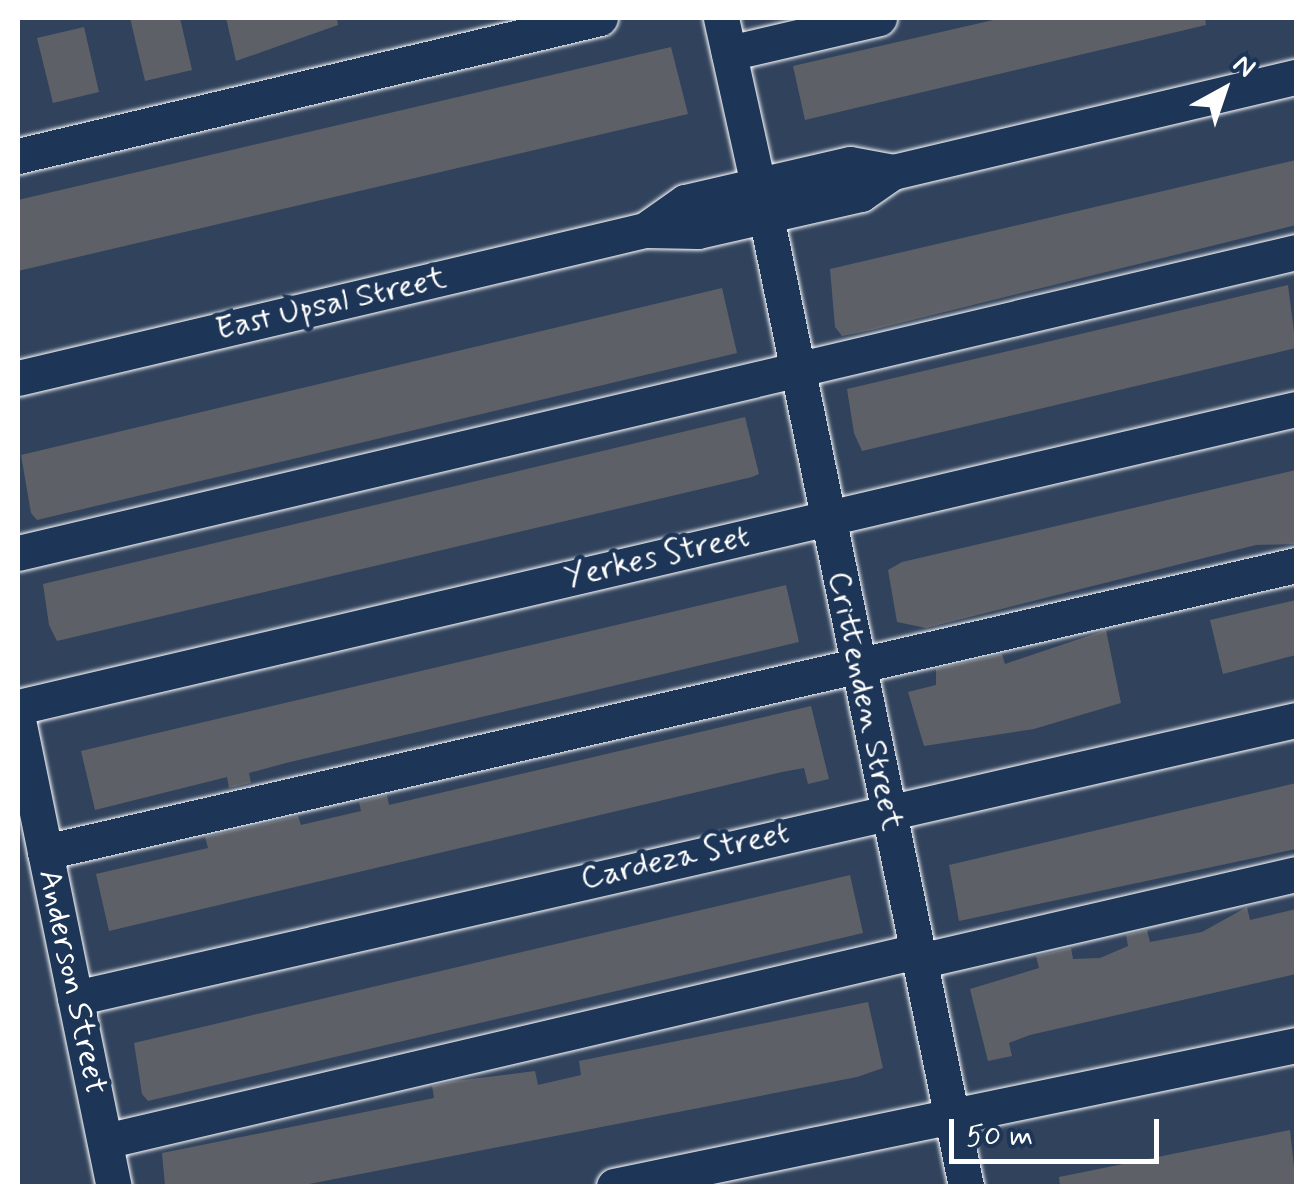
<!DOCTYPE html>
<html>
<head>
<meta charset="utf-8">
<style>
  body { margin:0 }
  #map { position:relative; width:1314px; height:1204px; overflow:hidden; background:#30425c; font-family:Mynerve,sans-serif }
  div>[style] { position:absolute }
  .building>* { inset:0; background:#5e6068 }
  .roads { filter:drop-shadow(0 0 2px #fff) drop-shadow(0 0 2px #fff) }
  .minor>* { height:35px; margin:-17.5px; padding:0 17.5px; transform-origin:17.5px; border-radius:17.5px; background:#1d3557 }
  span { translate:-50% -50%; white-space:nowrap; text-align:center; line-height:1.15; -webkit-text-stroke:9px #1d3557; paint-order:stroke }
  .street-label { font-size:32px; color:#fff }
  .frame { position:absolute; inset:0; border:20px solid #fff; pointer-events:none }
  .north { position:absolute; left:1174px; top:40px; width:100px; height:100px; -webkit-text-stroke:8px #1d3557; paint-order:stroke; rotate:40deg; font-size:28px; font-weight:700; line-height:40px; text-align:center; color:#fff }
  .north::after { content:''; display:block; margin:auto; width:35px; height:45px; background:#fff; clip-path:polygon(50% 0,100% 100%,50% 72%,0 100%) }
  .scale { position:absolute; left:949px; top:1119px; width:210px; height:45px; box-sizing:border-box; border:5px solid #fff; border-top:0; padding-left:12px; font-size:30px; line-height:35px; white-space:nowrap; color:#fff; -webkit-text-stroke:8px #1d3557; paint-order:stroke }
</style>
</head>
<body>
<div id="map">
  <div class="building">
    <div style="clip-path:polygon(130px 18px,180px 18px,192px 70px,145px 81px)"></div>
    <div style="clip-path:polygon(226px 18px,337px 18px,338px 25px,236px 61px)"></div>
    <div style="clip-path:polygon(1002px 18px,1205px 18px,1206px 25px,805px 120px,793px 66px)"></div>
    <div style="clip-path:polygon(84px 27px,99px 92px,53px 103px,37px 38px)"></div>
    <div style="clip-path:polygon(671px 47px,688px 114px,18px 271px,18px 200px)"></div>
    <div style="clip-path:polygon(1296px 160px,1296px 225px,872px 330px,842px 336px,835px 327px,830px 269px)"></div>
    <div style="clip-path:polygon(1288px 285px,1296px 348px,862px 451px,854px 433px,847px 389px)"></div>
    <div style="clip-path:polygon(722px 288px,737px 353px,37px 520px,31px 513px,21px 455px)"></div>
    <div style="clip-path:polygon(745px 417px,759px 474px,752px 477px,57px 641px,49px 625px,43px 584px)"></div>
    <div style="clip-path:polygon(1296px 470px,1296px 544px,1256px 545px,926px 628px,897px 622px,888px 570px,902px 562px)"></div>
    <div style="clip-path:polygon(786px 585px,799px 642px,286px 763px,249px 773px,251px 783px,229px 788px,227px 777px,95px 810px,81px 751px)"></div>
    <div style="clip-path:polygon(1296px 600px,1296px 655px,1223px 674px,1210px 620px)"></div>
    <div style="clip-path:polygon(1106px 630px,1121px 703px,1034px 729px,924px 746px,908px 692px,936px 685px,936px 669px,1002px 654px,1005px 664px)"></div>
    <div style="clip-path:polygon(811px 706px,829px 779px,808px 784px,804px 768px,782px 772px,109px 931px,96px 874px,208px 848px,205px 837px,298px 816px,301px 825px,361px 811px,359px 802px,387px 795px,389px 805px)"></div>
    <div style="clip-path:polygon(1296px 783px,1296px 849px,959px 921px,949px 865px)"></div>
    <div style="clip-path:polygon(850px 875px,863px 933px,148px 1101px,142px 1094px,134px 1043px)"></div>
    <div style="clip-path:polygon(1247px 907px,1250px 920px,1296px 909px,1296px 974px,1030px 1035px,1009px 1043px,1012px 1056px,988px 1061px,970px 989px,1039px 968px,1036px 956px,1071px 948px,1073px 959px,1100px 958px,1128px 946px,1126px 935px,1147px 930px,1150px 942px,1202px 932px)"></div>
    <div style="clip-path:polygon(868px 1002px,883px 1068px,857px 1077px,299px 1186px,165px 1186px,162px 1153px,434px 1098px,432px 1086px,455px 1081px,535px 1071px,538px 1085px,581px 1075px,579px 1061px)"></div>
    <div style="clip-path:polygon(1290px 1130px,1296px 1186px,1060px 1186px,1059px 1177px)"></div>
  </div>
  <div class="roads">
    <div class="minor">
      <div style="left:721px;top:18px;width:171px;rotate:77.5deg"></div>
      <div style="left:729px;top:53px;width:154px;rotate:-13.1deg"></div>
      <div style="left:18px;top:156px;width:598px;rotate:-13.34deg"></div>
      <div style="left:766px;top:216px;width:990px;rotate:78.35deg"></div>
      <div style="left:645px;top:230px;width:49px;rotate:-35deg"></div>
      <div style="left:685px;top:202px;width:169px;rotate:-13deg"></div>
      <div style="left:850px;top:164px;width:44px;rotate:10.5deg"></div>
      <div style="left:18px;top:378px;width:644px;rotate:-13.28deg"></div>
      <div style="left:645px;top:230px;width:53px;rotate:1.1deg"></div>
      <div style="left:698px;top:231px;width:167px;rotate:-12.8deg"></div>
      <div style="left:861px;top:194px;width:39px;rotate:-35deg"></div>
      <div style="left:893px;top:172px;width:414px;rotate:-13.3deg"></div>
      <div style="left:18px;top:553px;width:1313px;rotate:-13.25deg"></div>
      <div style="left:18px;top:707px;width:1312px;rotate:-13.13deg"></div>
      <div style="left:18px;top:720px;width:476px;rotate:78.4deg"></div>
      <div style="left:45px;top:852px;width:1283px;rotate:-12.92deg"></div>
      <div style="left:919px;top:961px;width:387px;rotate:-13deg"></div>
      <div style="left:75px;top:998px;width:1252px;rotate:-12.83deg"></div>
      <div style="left:105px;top:1141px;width:834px;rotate:-13.17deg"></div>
      <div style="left:614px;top:1186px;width:696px;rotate:-11.68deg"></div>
    </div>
  </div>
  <div class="street-label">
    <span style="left:331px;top:304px;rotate:-13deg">East Upsal Street</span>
    <span style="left:657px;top:557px;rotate:-13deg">Yerkes Street</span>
    <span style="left:865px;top:701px;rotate:78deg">Crittenden Street</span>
    <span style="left:685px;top:856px;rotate:-13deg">Cardeza Street</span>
    <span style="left:72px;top:982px;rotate:78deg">Anderson Street</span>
  </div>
  <div class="frame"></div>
  <div class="north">N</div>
  <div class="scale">50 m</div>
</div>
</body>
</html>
